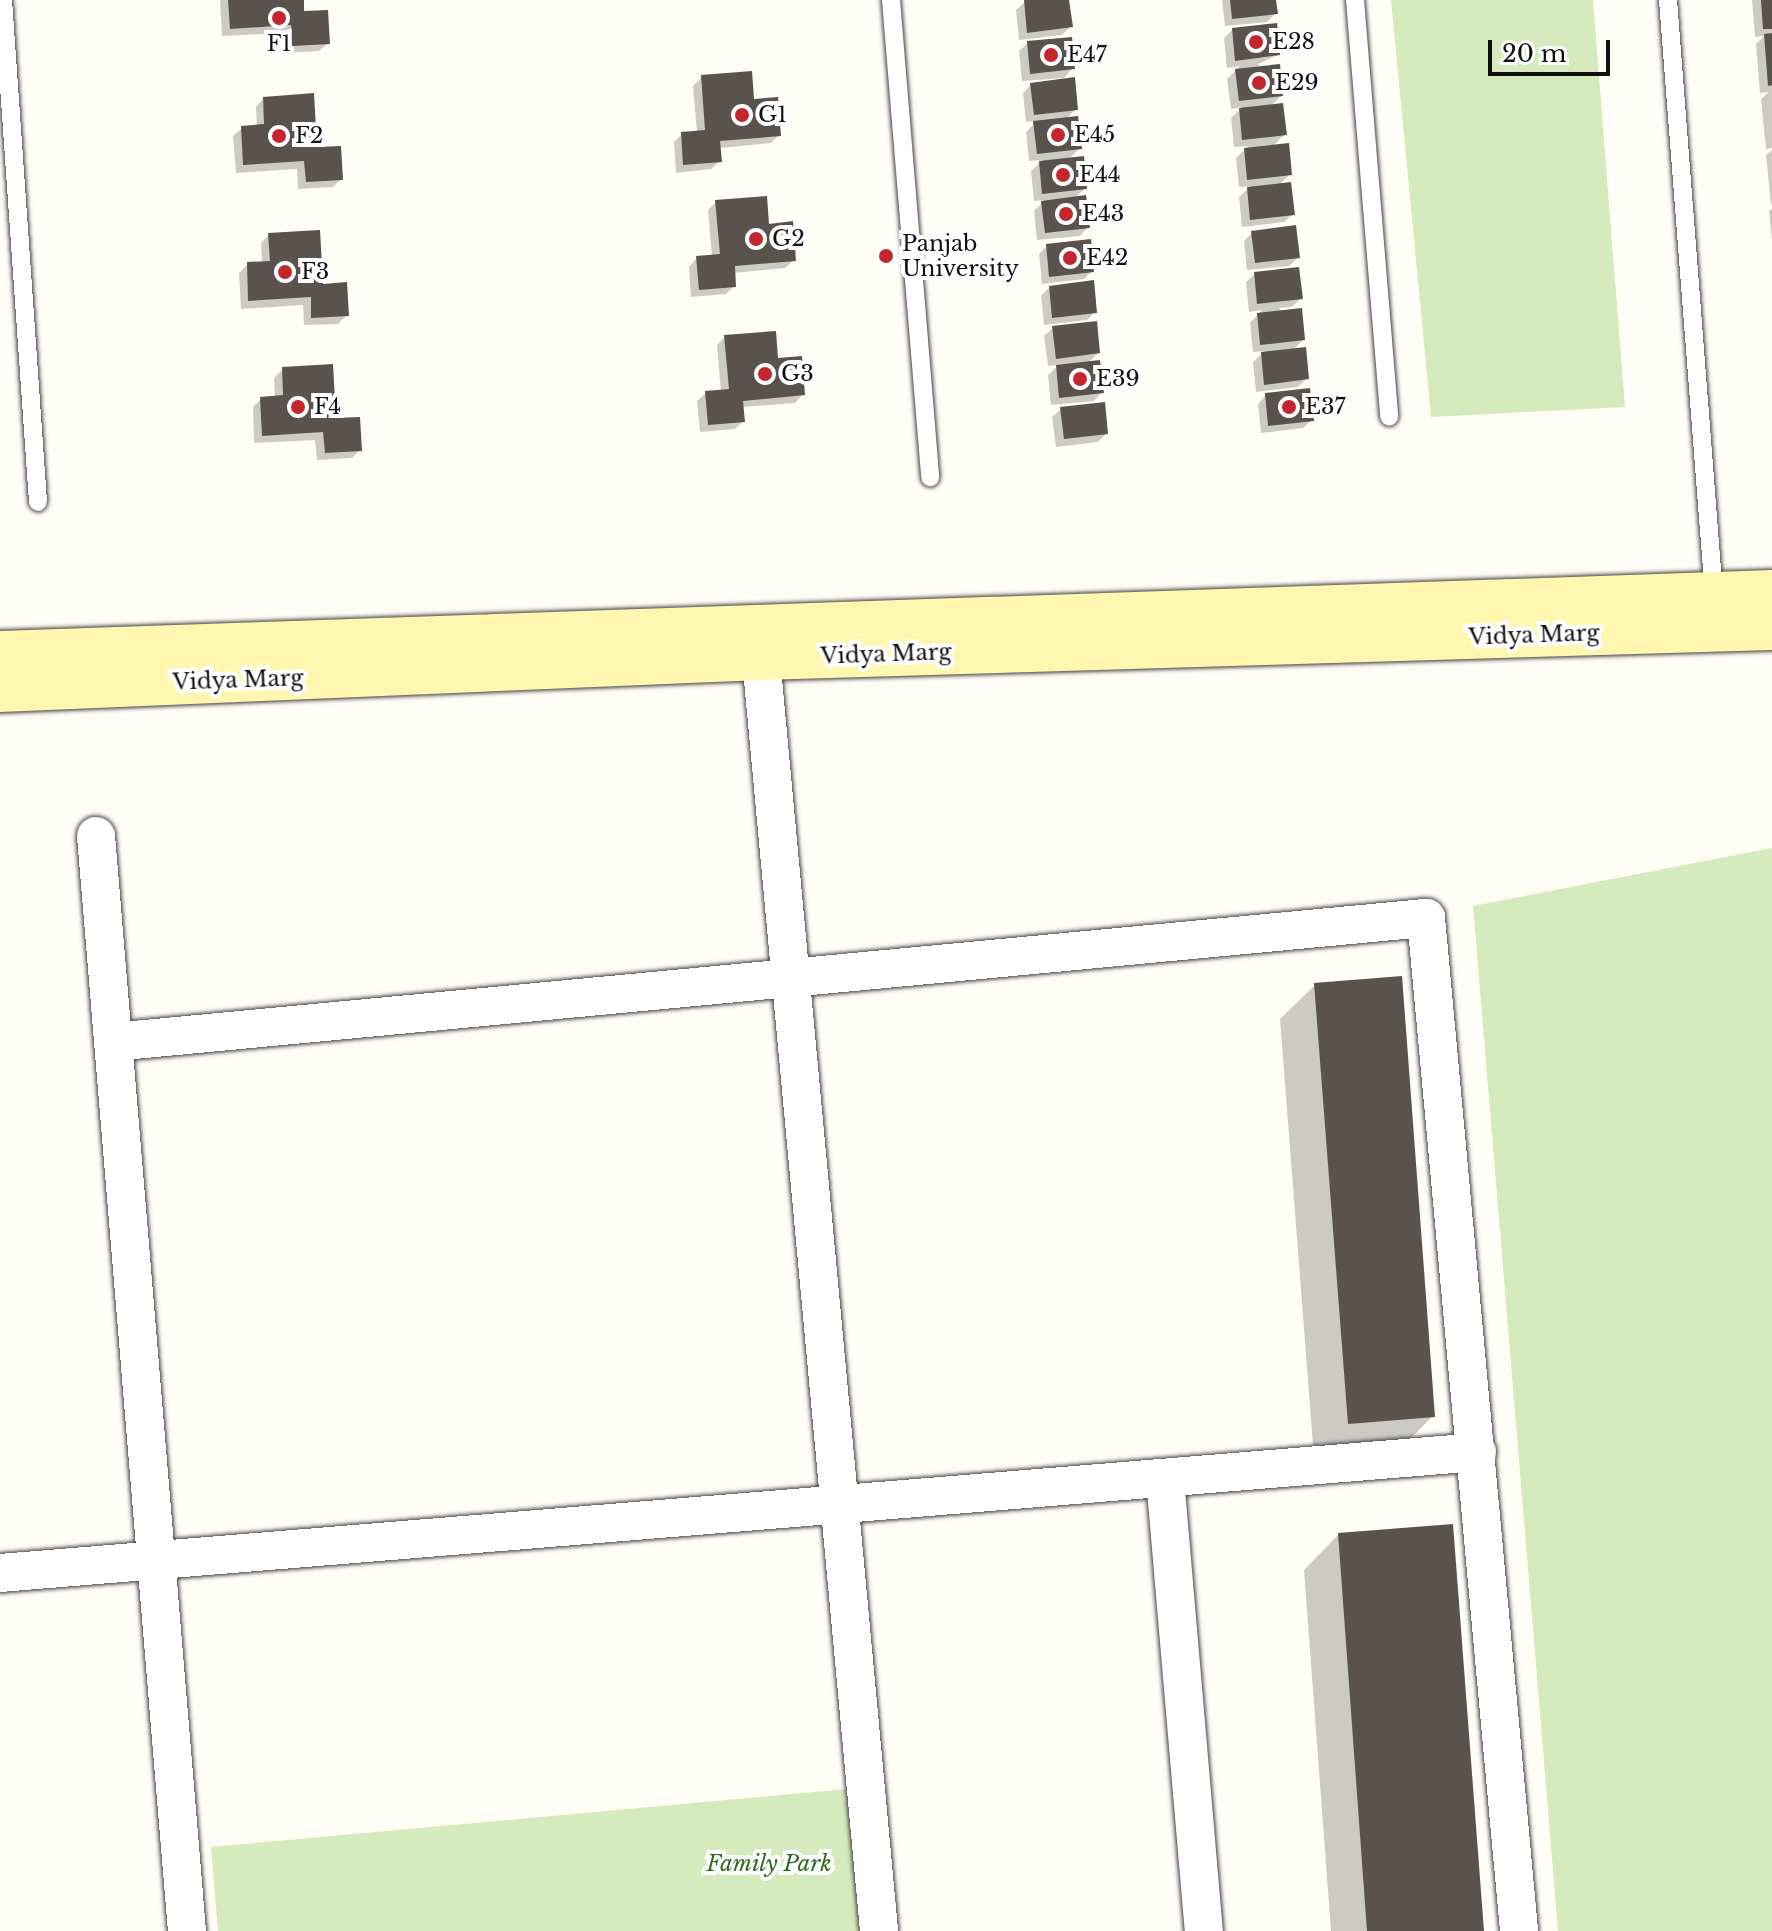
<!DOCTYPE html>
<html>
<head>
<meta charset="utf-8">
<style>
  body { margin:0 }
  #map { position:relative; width:1772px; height:1931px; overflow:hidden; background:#fffdf5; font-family:"Libre Baskerville",serif }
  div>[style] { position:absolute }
  .green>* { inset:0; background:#d5ebbd }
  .shadow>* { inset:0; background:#0003 }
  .building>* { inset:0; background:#5a524d }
  .roads { filter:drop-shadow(0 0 2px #444) drop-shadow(0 0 2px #444) }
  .lane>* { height:18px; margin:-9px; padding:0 9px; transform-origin:9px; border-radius:9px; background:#fff }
  .street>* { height:38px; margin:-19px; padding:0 19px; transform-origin:19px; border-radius:19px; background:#fff }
  .secondary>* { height:44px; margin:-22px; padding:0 22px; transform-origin:22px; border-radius:22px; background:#fff6b0 }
  .dots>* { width:22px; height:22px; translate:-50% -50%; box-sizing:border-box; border:4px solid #fff; border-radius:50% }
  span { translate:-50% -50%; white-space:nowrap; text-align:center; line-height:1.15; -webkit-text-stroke:8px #fff; paint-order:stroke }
  .poi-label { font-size:22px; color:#111 }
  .left { translate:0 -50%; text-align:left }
  .street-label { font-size:22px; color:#111 }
  .park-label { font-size:22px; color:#2f6b1f; font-style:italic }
  .scale { position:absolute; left:1488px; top:40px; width:122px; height:36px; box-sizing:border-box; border:4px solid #111; border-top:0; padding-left:10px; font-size:24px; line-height:28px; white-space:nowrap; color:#111; -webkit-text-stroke:6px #fff; paint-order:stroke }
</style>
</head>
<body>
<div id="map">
  <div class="green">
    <div style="clip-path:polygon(1391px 0,1593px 0,1625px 407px,1431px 417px)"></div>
    <div style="clip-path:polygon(1772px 848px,1772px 1931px,1558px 1931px,1473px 906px)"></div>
    <div style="clip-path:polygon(847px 1789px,859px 1931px,218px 1931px,211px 1847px)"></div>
  </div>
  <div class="shadow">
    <div style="clip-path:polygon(220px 0,302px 0,302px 13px,328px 43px,319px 51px,285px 53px,284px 33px,222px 36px)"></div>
    <div style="clip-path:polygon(1067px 0,1070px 27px,1062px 35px,1019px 40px,1016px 10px,1025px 2px)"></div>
    <div style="clip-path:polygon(1222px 0,1274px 0,1275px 14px,1267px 22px,1225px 26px)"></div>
    <div style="clip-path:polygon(1752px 0,1772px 0,1772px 148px,1766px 149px,1761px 99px,1769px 92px,1760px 93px,1756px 44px,1764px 36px,1755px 37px)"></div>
    <div style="clip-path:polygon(1232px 30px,1278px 55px,1258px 64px,1281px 96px,1271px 106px,1285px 134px,1272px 147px,1290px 174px,1279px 185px,1293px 214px,1284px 222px,1242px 227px,1239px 197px,1251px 186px,1239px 187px,1236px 158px,1249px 146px,1234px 147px,1231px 118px,1242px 107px,1231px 109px,1227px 79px,1240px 66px,1227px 68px,1224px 38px)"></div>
    <div style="clip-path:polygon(1028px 43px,1073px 68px,1064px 78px,1022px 81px,1019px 51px)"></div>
    <div style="clip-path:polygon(702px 77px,752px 101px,779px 135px,771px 143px,719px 148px,720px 161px,711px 169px,676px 173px,674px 142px,682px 134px,697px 133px,693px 86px)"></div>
    <div style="clip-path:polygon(1031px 85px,1076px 109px,1065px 120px,1080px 148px,1068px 160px,1085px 188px,1074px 199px,1088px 227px,1080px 236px,1037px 240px,1034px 211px,1045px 200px,1034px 201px,1031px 171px,1043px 160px,1029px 161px,1026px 132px,1037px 121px,1026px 122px,1023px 93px)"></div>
    <div style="clip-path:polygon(264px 98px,341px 179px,333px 187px,298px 189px,297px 169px,236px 173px,233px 136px,242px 128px,257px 127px,256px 107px)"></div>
    <div style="clip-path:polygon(1772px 150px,1772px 204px,1771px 204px,1766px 155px)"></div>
    <div style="clip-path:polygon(716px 202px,768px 226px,794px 260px,785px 268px,733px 273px,734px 286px,726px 294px,691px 297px,689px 267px,697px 258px,712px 257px,708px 210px)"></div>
    <div style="clip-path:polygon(1772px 208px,1772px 242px,1769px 211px)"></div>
    <div style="clip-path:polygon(1252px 233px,1298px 258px,1289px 266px,1247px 270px,1244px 241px)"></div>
    <div style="clip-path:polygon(269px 235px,347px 315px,338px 324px,304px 325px,303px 305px,241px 309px,239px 273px,248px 264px,262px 263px,261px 243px)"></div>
    <div style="clip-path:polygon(1047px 246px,1092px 271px,1084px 279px,1042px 284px,1039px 254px)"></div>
    <div style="clip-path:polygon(1255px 274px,1300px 299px,1292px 307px,1279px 308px,1303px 340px,1293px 350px,1307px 378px,1298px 387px,1256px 392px,1253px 362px,1265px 351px,1253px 352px,1250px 323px,1262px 310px,1249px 312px,1246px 282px)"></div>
    <div style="clip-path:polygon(1049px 288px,1095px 312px,1087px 320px,1044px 325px,1041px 296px)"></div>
    <div style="clip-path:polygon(1053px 328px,1098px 353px,1087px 364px,1102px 392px,1094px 401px,1051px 405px,1048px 375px,1059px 365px,1048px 366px,1044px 336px)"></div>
    <div style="clip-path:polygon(725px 337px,776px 361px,803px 394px,795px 403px,742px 407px,743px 421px,735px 429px,700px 432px,697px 401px,706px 393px,721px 392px,717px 345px)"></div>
    <div style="clip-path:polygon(283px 369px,360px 450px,352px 458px,317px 460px,315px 440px,254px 443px,253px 407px,261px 399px,275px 398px,274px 378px)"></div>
    <div style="clip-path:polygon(1266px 395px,1312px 420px,1303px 428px,1261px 433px,1258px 404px)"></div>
    <div style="clip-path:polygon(1061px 409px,1106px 434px,1098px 442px,1056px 447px,1052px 417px)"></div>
    <div style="clip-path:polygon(1315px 985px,1433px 1416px,1398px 1451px,1314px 1458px,1280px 1019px)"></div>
    <div style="clip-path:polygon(1338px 1535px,1482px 1931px,1331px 1931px,1304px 1570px)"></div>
  </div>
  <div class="building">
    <div style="clip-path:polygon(228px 0,304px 0,304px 11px,328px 10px,330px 44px,292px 46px,291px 25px,230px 29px)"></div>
    <div style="clip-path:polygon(1024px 0,1069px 0,1073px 27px,1027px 33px)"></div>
    <div style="clip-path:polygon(1230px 0,1276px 0,1278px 14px,1232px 19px)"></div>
    <div style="clip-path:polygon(1761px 0,1772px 0,1772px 29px,1763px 29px)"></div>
    <div style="clip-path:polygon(1277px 23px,1280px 55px,1235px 61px,1232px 28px)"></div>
    <div style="clip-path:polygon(1772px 33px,1772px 85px,1768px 86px,1764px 34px)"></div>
    <div style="clip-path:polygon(1072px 37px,1075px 69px,1030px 74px,1027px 41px)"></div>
    <div style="clip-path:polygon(1280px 64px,1283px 96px,1239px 101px,1235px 69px)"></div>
    <div style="clip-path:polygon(752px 71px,754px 99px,778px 97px,781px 136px,720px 141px,722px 162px,683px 165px,681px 132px,705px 130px,701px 75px)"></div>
    <div style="clip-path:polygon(1075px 77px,1078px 110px,1034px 115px,1030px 83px)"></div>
    <div style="clip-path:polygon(314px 93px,317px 147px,341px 146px,343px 180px,306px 182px,304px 161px,243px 165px,241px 126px,264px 124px,263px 97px)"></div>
    <div style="clip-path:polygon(1283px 103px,1287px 135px,1242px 140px,1239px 108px)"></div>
    <div style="clip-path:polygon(1078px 116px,1082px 149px,1037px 154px,1033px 121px)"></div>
    <div style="clip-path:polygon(1289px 143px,1292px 175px,1247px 180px,1244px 148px)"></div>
    <div style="clip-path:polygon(1084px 156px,1087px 189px,1042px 194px,1039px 161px)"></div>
    <div style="clip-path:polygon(1291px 182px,1295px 215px,1250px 220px,1247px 187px)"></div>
    <div style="clip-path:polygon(1086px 195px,1090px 228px,1045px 233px,1041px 201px)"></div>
    <div style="clip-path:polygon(767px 196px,769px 224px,793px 221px,796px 261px,735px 266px,736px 287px,699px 290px,696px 256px,720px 254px,715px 200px)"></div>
    <div style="clip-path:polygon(1296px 225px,1300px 258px,1255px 263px,1251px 231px)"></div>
    <div style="clip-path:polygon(320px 230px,323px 284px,347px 282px,349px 316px,311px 318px,311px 297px,248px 301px,247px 262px,270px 261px,268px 233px)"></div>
    <div style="clip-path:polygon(1091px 239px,1094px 272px,1049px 277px,1046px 244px)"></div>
    <div style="clip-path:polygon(1299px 267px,1303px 299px,1257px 304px,1254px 272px)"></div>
    <div style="clip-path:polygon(1094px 280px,1097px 313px,1052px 318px,1049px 286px)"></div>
    <div style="clip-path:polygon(1302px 308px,1305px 340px,1260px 345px,1257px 313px)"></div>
    <div style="clip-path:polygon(1097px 321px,1100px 353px,1056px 359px,1052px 326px)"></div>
    <div style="clip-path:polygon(776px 331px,778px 358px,802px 356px,805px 395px,743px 401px,745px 422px,708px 425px,705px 391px,729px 389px,724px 335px)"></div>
    <div style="clip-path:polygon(1306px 347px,1309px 379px,1264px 385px,1261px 352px)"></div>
    <div style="clip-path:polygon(1100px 360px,1104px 393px,1059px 398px,1056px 365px)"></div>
    <div style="clip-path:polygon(333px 364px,336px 418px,360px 417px,362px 451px,325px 453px,323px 432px,262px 436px,260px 397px,283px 395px,282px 367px)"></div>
    <div style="clip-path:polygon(1310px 388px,1314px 421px,1268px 426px,1265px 393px)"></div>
    <div style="clip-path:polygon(1105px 402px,1108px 434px,1064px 439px,1060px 407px)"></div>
    <div style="clip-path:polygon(1402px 976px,1435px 1417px,1348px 1424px,1314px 983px)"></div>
    <div style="clip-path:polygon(1453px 1524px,1484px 1931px,1367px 1931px,1338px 1533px)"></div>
  </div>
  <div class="roads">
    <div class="lane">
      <div style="left:3px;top:0;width:503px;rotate:86.01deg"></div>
      <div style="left:891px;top:0;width:479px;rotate:85.3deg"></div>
      <div style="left:1355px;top:0;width:418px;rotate:85.3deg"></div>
      <div style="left:1668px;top:0;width:597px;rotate:85.58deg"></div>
    </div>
    <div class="street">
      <div style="left:761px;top:658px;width:1278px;rotate:84.7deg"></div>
      <div style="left:96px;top:836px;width:1099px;rotate:85.25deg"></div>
      <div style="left:113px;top:1042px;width:1319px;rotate:-5.4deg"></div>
      <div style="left:1426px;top:918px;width:1017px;rotate:84.75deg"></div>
      <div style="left:1165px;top:1478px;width:455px;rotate:85.1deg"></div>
      <div style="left:0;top:1573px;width:1482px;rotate:-4.68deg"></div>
    </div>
    <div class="secondary">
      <div style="left:0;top:653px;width:1773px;rotate:-1.97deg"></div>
      <div style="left:0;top:690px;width:762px;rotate:-2.41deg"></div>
      <div style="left:761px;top:658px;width:1011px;rotate:-1.7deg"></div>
    </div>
  </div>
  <div class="dots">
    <div style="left:279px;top:18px;background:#c4262e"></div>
    <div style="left:1256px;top:42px;background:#c4262e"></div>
    <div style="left:1051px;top:55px;background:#c4262e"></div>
    <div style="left:1259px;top:83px;background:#c4262e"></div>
    <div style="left:742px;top:115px;background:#c4262e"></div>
    <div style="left:1058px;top:135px;background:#c4262e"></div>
    <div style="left:279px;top:136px;background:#c4262e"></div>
    <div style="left:1063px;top:175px;background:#c4262e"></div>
    <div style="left:1066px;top:214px;background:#c4262e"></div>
    <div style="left:756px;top:239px;background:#c4262e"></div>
    <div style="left:886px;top:256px;background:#c4262e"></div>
    <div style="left:1070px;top:258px;background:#c4262e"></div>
    <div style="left:285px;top:272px;background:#c4262e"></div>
    <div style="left:765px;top:374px;background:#c4262e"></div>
    <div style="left:1080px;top:379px;background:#c4262e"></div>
    <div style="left:298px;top:407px;background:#c4262e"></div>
    <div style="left:1289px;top:407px;background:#c4262e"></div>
  </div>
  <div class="poi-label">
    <span class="left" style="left:1272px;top:42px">E28</span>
    <span style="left:279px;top:44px">F1</span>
    <span class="left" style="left:1067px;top:55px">E47</span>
    <span class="left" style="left:1275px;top:83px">E29</span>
    <span class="left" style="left:758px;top:115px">G1</span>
    <span class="left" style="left:1074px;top:135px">E45</span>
    <span class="left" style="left:295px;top:136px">F2</span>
    <span class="left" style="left:1079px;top:175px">E44</span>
    <span class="left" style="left:1082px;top:214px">E43</span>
    <span class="left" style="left:772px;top:239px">G2</span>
    <span class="left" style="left:902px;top:256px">Panjab<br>University</span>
    <span class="left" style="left:1086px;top:258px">E42</span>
    <span class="left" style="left:301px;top:272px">F3</span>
    <span class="left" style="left:781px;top:374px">G3</span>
    <span class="left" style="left:1096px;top:379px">E39</span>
    <span class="left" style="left:314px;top:407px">F4</span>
    <span class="left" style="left:1305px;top:407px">E37</span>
  </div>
  <div class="street-label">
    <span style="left:1534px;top:635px;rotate:-2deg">Vidya Marg</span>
    <span style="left:886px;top:654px;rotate:-2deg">Vidya Marg</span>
    <span style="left:238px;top:680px;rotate:-2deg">Vidya Marg</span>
  </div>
  <div class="park-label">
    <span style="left:769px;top:1864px">Family Park</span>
  </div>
  <div class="scale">20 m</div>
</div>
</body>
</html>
